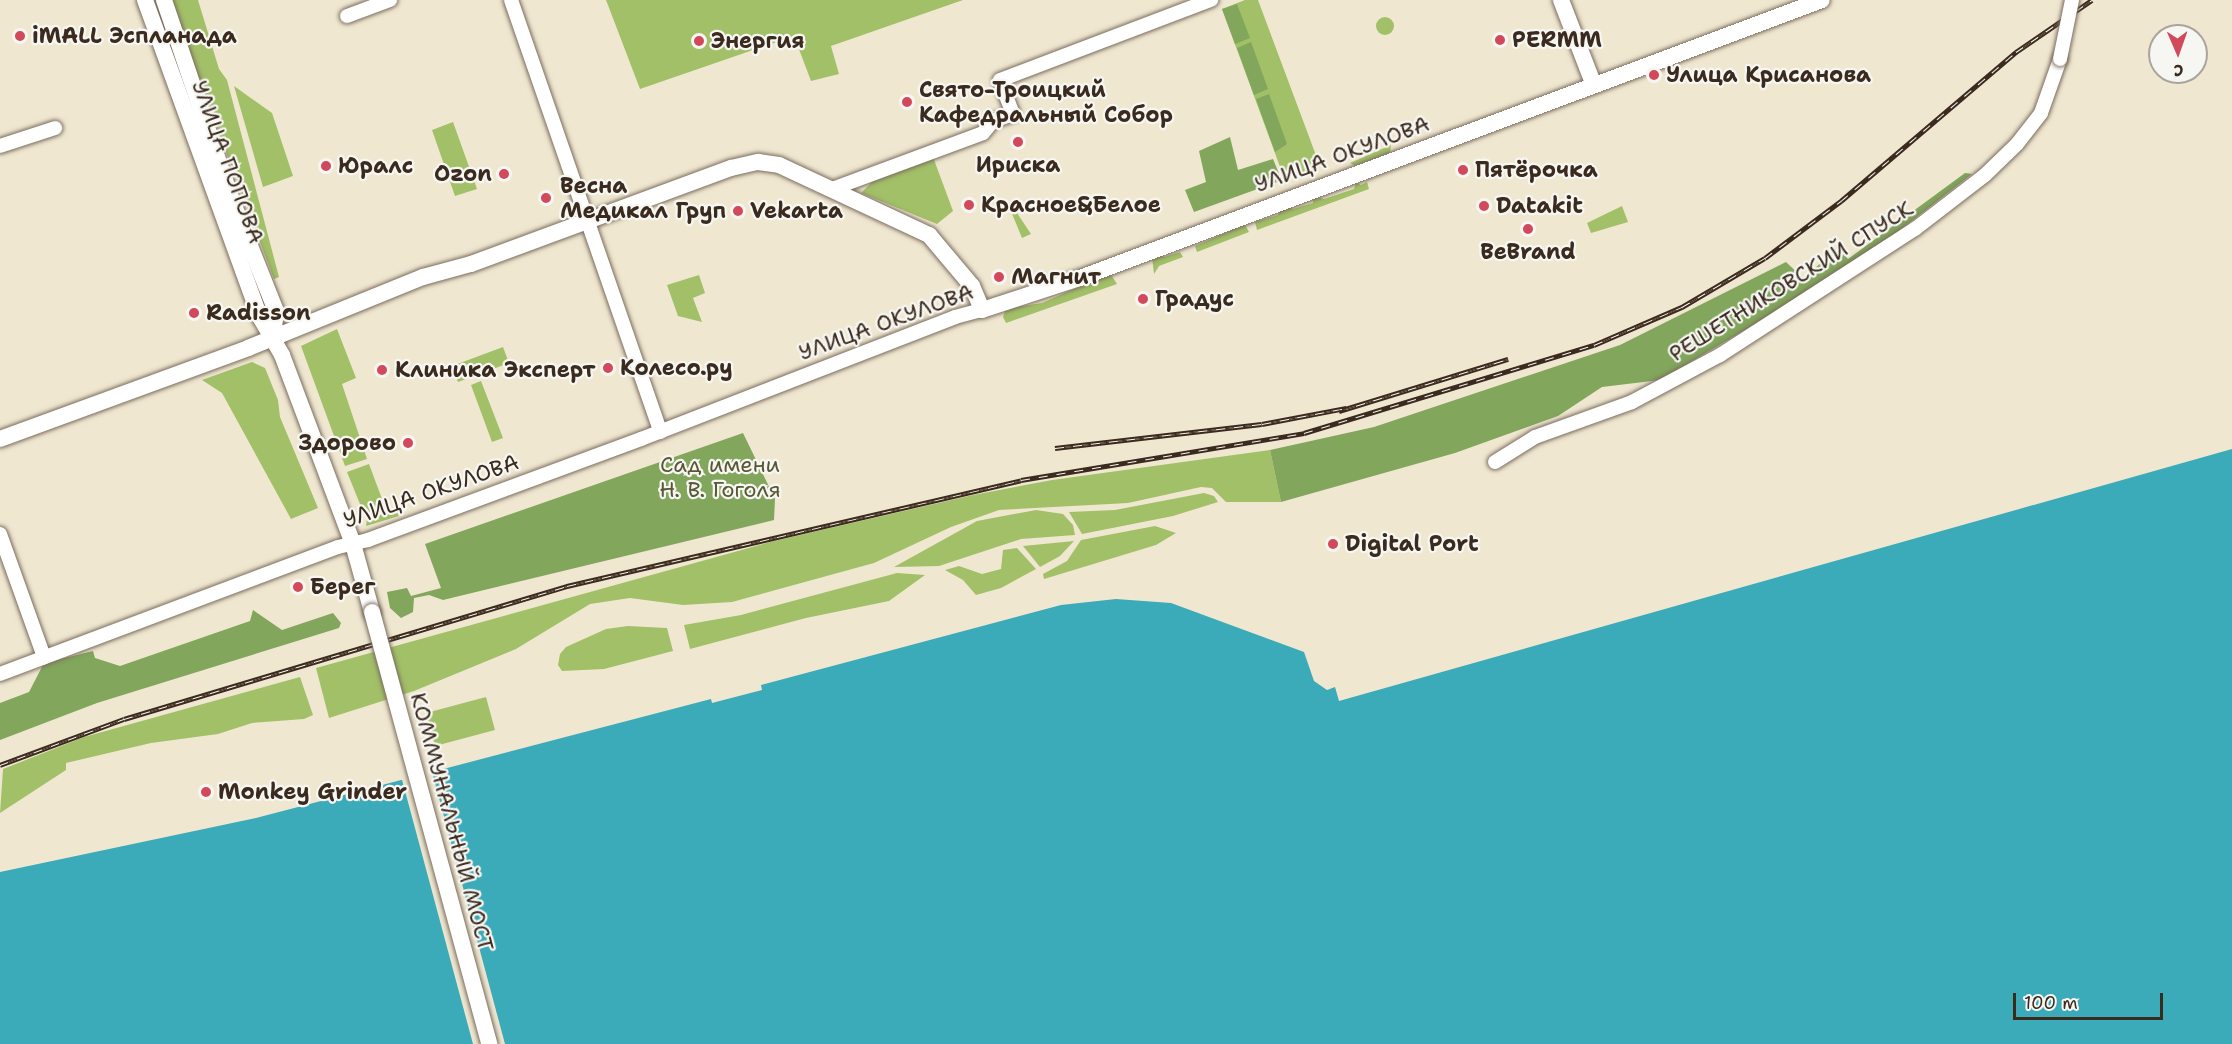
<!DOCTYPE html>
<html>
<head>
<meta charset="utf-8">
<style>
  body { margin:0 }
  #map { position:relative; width:2232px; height:1044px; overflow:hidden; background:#f0e7d1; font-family:"Shantell Sans",sans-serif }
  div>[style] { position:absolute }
  .green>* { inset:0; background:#a2c068 }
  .round { border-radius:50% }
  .forest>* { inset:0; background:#81a65c }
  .water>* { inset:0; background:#3baab9 }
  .pier>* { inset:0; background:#f0e7d1 }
  .roads { filter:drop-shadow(0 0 2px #7a6c5d) drop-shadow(0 0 2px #7a6c5d) }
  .minor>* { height:14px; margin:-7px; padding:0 7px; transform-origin:7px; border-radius:7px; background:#fff }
  .major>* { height:16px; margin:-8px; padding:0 8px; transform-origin:8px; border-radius:8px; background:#fff }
  .rail>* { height:5px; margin-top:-2.5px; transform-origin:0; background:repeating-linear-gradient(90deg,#f6f6f2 0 9px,#3b2a1e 0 18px); box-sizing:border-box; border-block:2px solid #3b2a1e }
  .bridges { filter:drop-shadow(0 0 2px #7a6c5d) drop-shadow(0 0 2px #7a6c5d) }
  .minor-bridge>* { height:14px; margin:-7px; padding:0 7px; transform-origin:7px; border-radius:7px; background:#fff }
  .major-bridge>* { height:16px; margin:-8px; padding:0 8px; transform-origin:8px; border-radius:8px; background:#fff }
  .dots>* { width:16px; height:16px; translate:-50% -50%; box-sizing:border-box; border:3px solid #f6f6f2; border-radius:50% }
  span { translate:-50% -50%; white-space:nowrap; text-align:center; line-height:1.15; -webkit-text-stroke:4.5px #f6f6f2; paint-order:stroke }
  .poi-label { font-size:22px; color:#3b2a1e; font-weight:700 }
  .left { translate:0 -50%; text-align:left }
  .right { translate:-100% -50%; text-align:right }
  .street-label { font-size:22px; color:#3b2a1e }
  .park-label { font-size:22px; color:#5a5734 }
  .north { position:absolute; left:2148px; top:24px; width:60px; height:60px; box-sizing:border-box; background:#f6f6f2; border:2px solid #aba49d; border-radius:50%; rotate:178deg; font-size:16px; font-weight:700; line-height:24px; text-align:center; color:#3b2a1e }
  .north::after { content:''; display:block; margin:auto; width:21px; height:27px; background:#d1495b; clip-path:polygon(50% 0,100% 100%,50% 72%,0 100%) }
  .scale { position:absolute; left:2013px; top:993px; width:150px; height:27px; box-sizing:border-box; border:3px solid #3b2a1e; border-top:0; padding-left:8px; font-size:18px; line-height:21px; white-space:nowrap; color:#3b2a1e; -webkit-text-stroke:4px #f6f6f2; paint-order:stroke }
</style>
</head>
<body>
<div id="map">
  <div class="green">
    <div style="clip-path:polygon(169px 0,198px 0,219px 69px,227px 80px,279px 277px,274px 279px)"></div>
    <div style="clip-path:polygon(606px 0,963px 0,831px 46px,839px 74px,811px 81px,794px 36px,640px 89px)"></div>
    <div style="clip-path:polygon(1245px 0,1258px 0,1320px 166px,1282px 180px,1283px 175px,1222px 9px)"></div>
    <div class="round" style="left:1376px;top:17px;width:18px;height:18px"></div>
    <div style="clip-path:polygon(234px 86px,272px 113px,293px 176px,263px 187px)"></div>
    <div style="clip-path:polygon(453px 122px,477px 189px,455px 196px,432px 130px)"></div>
    <div style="clip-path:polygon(1391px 145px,1390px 153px,1355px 166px,1350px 163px)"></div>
    <div style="clip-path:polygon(933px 157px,953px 211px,937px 224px,861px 193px,874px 180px)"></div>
    <div style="clip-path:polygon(1356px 182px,1361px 185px,1367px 182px,1369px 189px,1257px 230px,1255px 222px,1278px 215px,1280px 206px,1287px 204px,1293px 209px,1313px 203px,1313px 195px,1324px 199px,1354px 189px)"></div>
    <div style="clip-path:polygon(1011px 202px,1019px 216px,1031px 234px,1022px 238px,1008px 204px)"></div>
    <div style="clip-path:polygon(1622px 206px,1628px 222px,1591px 233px,1587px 223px)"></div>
    <div style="clip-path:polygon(1243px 221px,1249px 232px,1197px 252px,1195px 246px,1228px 232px,1229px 225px)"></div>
    <div style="clip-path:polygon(1160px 252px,1164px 257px,1180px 252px,1183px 257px,1159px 266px,1154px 274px,1152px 257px)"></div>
    <div style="clip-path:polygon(1110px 273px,1117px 284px,1006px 323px,1003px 317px,1005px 311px,1016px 307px,1042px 303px)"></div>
    <div style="clip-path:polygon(699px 275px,705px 293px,693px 298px,702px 322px,678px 316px,667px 285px)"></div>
    <div style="clip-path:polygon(337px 329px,356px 378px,342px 384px,367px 459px,345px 466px,301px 346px)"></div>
    <div style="clip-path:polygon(503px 347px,509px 363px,458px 382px,452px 366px)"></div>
    <div style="clip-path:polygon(252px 362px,265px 368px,278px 400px,280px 417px,318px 508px,291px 519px,222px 393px,202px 380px)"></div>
    <div style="clip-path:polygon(481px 381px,503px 438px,492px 442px,471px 385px)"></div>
    <div style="clip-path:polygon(1270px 450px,1281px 502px,1226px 502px,1212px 488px,1201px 487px,1128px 503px,999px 510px,951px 527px,874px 563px,732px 602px,683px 605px,630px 598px,590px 604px,516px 649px,414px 691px,329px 718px,316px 668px,770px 542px,973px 495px,1052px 480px)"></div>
    <div style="clip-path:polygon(369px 464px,385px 507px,364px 514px,347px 472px)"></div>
    <div style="clip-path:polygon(1204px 493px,1214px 496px,1218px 502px,1173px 516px,1082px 534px,1069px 512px,1115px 510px)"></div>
    <div style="clip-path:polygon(396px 510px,399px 516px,366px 526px,367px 519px)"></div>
    <div style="clip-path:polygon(1036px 510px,1063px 514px,1073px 525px,1075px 535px,1021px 539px,939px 566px,894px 567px,977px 521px)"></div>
    <div style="clip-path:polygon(1155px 526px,1176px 533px,1156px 545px,1044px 579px,1043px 574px,1067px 561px,1081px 540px)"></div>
    <div style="clip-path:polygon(1074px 541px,1060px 556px,1040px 567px,1023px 546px)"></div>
    <div style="clip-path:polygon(1017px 548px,1036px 569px,1001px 588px,976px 595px,963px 580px,945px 570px,959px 566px,982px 574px,1001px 569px,1003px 550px)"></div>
    <div style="clip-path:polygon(897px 573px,925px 575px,889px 601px,806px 618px,690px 649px,684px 625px,741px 615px)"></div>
    <div style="clip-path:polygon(628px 626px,667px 628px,673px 651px,604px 669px,562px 671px,558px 665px,560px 654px,566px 647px,606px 629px)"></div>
    <div style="clip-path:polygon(300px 677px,313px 715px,304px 719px,252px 723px,218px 734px,151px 743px,66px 763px,66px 770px,0 813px,3px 769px,84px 737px)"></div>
    <div style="clip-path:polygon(486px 697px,495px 730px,435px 746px,426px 713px)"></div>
  </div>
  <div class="forest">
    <div style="clip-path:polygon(1237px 4px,1250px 38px,1235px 44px,1222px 9px)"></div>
    <div style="clip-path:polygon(1251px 42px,1268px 89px,1254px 95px,1237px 48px)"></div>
    <div style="clip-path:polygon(1269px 94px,1287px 144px,1275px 152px,1256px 99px)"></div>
    <div style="clip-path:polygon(1230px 137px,1238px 170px,1273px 159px,1280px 176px,1277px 182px,1194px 212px,1185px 190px,1206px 182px,1199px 151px)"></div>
    <div style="clip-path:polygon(1965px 173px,1972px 174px,1855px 265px,1660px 380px,1602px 387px,1558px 416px,1455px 453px,1281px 502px,1270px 450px,1374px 427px,1620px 345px,1786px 262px,1804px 279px,1837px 247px,1848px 259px)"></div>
    <div style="clip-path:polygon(743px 433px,775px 499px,774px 520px,443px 600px,429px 595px,414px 598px,413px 612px,401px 618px,390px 608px,387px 592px,407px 588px,411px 596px,441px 588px,425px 544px)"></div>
    <div style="clip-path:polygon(253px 610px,282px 630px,333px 613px,341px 623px,339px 628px,97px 703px,0 740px,0 703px,29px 692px,44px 663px,93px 651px,95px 658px,120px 666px,250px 621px)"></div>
  </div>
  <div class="water">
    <div style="clip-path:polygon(2232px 449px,2232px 1044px,0 1044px,0 872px,256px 818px,711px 699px,712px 703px,762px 690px,761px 685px,1061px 605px,1116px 599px,1171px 603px,1304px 652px,1314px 681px,1327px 690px,1335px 687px,1339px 701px)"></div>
  </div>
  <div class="pier">
    <div style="clip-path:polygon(431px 768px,505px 1044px,473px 1044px,401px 776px)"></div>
  </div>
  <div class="roads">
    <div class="minor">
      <div style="left:511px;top:0;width:457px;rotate:70.9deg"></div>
      <div style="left:347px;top:16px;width:46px;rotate:-20.4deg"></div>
      <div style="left:0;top:146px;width:58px;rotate:-18.1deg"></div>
      <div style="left:832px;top:189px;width:161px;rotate:-20.3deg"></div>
      <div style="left:983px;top:133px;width:16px;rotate:-50deg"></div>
      <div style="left:993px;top:121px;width:21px;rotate:-19deg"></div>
      <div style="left:1013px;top:114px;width:36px;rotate:-111deg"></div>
      <div style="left:1000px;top:80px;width:226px;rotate:-20.8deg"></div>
      <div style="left:1495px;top:462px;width:47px;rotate:-32deg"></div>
      <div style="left:1535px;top:437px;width:103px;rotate:-19.8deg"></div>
      <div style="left:1632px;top:402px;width:100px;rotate:-28.1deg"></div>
      <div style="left:1720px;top:355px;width:232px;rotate:-32.9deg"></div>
      <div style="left:1915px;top:229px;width:88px;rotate:-37.6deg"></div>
      <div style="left:1985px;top:175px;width:45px;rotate:-44.1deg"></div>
      <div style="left:2017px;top:144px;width:39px;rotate:-52deg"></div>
      <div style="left:2041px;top:113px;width:57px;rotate:-70.6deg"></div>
      <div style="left:0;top:534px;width:131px;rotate:70.3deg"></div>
      <div style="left:0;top:674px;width:361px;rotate:-20.6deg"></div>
      <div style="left:338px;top:547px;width:31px;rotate:-13deg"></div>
      <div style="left:368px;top:540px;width:291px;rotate:-20.3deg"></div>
      <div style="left:641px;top:439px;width:337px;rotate:-21.2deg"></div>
      <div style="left:955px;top:317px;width:28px;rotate:-15deg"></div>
    </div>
    <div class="major">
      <div style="left:145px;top:0;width:337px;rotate:70.1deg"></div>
      <div style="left:260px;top:317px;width:44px;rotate:59.9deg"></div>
      <div style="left:282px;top:355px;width:202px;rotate:69.4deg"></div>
      <div style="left:353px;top:544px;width:71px;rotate:74.4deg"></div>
      <div style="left:164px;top:0;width:209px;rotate:71.3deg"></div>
      <div style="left:231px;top:198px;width:122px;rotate:68.3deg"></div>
      <div style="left:276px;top:311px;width:26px;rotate:97deg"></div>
      <div style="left:1561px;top:0;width:89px;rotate:68.9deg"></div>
      <div style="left:0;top:439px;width:264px;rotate:-20.1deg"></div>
      <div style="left:248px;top:348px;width:189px;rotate:-22.1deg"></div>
      <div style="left:423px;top:277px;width:50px;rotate:-15.2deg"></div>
      <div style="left:471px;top:264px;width:277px;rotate:-20.3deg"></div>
      <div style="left:731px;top:168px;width:28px;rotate:-13deg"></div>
      <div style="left:758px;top:162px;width:21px;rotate:8deg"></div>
      <div style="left:779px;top:165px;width:166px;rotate:25deg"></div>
      <div style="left:929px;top:235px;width:67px;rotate:49.9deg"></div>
      <div style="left:972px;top:286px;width:26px;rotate:67deg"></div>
      <div style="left:982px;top:310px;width:103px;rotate:-18.1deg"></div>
      <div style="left:1080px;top:278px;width:792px;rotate:-20.54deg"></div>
    </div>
  </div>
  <div class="rail">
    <div style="left:1339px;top:411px;width:177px;rotate:-17.1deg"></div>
    <div style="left:1055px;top:448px;width:208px;rotate:-6.6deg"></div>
    <div style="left:1262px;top:424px;width:86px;rotate:-10.8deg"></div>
    <div style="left:0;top:765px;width:132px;rotate:-20.4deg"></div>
    <div style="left:124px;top:719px;width:463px;rotate:-16.7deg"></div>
    <div style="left:567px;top:586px;width:466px;rotate:-13.1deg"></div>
    <div style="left:1021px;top:480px;width:287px;rotate:-9.4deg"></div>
    <div style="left:1304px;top:433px;width:303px;rotate:-16.9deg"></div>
    <div style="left:1594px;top:345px;width:96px;rotate:-23.4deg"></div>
    <div style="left:1682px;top:307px;width:96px;rotate:-30.6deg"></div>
    <div style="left:1765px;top:258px;width:95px;rotate:-36.9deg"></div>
    <div style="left:1841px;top:201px;width:230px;rotate:-40.4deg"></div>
    <div style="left:2016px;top:52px;width:92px;rotate:-34.4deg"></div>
  </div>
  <div class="bridges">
    <div class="minor-bridge">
      <div style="left:2060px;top:59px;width:60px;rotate:-78.5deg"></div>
    </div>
    <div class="major-bridge">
      <div style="left:372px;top:612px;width:448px;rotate:74.8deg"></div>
    </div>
  </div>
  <div class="dots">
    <div style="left:20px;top:36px;background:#d1495b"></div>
    <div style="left:1500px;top:40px;background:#d1495b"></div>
    <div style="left:699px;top:41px;background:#d1495b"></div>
    <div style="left:1654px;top:75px;background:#d1495b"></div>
    <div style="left:907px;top:102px;background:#d1495b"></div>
    <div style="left:1018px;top:142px;background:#d1495b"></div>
    <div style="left:326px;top:166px;background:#d1495b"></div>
    <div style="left:1463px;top:170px;background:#d1495b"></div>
    <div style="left:504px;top:174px;background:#d1495b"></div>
    <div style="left:546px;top:198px;background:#d1495b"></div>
    <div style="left:969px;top:205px;background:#d1495b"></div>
    <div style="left:1484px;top:206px;background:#d1495b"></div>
    <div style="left:738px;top:211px;background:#d1495b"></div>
    <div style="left:1528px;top:229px;background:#d1495b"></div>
    <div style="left:999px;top:277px;background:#d1495b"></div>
    <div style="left:1143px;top:299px;background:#d1495b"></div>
    <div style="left:194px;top:313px;background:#d1495b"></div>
    <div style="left:608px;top:368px;background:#d1495b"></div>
    <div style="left:382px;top:370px;background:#d1495b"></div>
    <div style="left:408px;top:443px;background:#d1495b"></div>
    <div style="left:1333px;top:544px;background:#d1495b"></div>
    <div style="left:298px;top:587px;background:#d1495b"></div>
    <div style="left:206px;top:792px;background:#d1495b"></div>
  </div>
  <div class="poi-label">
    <span class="left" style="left:32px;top:36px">iMALL Эспланада</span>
    <span class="left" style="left:1512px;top:40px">PERMM</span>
    <span class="left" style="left:711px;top:41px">Энергия</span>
    <span class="left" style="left:1666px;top:75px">Улица Крисанова</span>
    <span class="left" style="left:919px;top:102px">Свято-Троицкий<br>Кафедральный Собор</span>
    <span style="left:1018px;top:165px">Ириска</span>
    <span class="left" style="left:338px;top:166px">Юралс</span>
    <span class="left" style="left:1475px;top:170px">Пятёрочка</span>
    <span class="right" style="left:492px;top:174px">Ozon</span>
    <span class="left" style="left:560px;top:198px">Весна<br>Медикал Груп</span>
    <span class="left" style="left:981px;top:205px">Красное&amp;Белое</span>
    <span class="left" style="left:1496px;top:206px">Datakit</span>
    <span class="left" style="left:750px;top:211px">Vekarta</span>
    <span style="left:1528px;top:252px">BeBrand</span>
    <span class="left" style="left:1011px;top:277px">Магнит</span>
    <span class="left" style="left:1155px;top:299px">Градус</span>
    <span class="left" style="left:206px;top:313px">Radisson</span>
    <span class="left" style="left:620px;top:368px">Колесо.ру</span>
    <span class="left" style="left:395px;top:370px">Клиника Эксперт</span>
    <span class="right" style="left:396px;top:443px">Здорово</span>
    <span class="left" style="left:1345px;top:544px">Digital Port</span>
    <span class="left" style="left:310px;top:587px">Берег</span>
    <span class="left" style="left:218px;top:792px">Monkey Grinder</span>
  </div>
  <div class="street-label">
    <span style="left:1342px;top:154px;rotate:-20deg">УЛИЦА ОКУЛОВА</span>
    <span style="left:228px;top:162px;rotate:70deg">УЛИЦА ПОПОВА</span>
    <span style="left:1791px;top:281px;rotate:-32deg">РЕШЕТНИКОВСКИЙ СПУСК</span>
    <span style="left:886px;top:322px;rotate:-20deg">УЛИЦА ОКУЛОВА</span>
    <span style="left:431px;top:491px;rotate:-19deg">УЛИЦА ОКУЛОВА</span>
    <span style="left:452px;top:822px;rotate:75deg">КОММУНАЛЬНЫЙ МОСТ</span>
  </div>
  <div class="park-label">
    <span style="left:720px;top:477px">Сад имени<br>Н. В. Гоголя</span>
  </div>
  <div class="north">С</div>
  <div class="scale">100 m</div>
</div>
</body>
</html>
